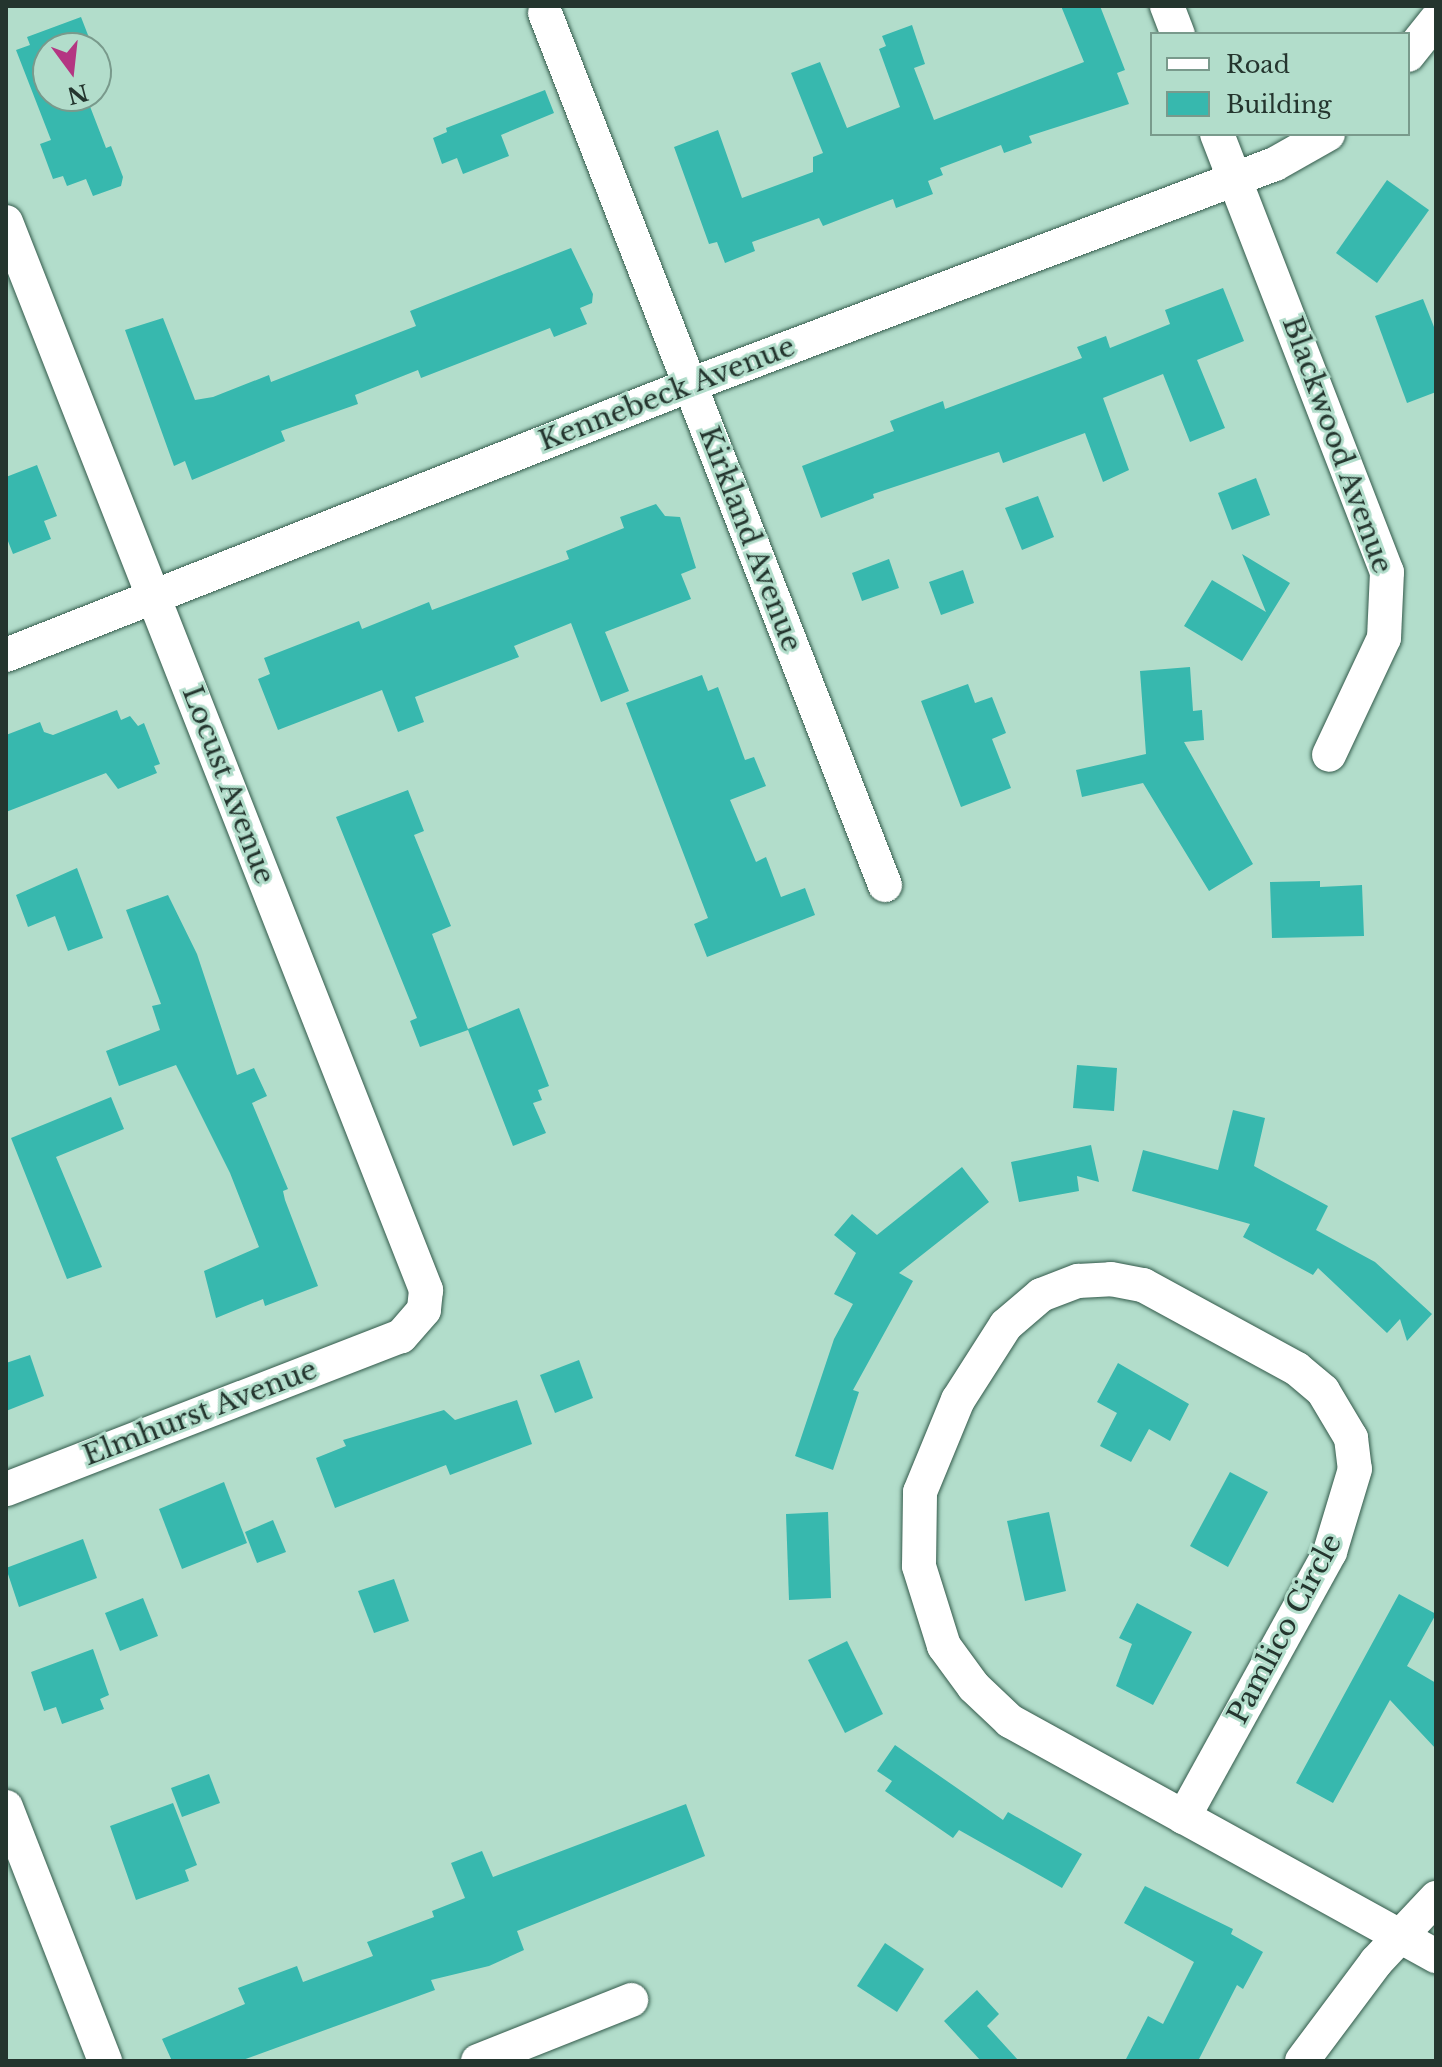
<!DOCTYPE html>
<html>
<head>
<meta charset="utf-8">
<style>
  body { margin:0 }
  #map { position:relative; width:1442px; height:2067px; overflow:hidden; background:#b2ddcb; font-family:"Libre Baskerville",serif }
  div>[style] { position:absolute }
  .building>* { inset:0; background:#37b8ae }
  .roads { filter:drop-shadow(0 0 2px #335a4b) drop-shadow(0 0 2px #335a4b) }
  .street>* { height:34px; margin:-17px; padding:0 17px; transform-origin:17px; border-radius:17px; background:#fff }
  span { translate:-50% -50%; white-space:nowrap; text-align:center; line-height:1.15; -webkit-text-stroke:6px #b2ddcb; paint-order:stroke }
  .street-label { font-size:28px; color:#24352e }
  .frame { position:absolute; inset:0; border:8px solid #24352e; pointer-events:none }
  .legend { position:absolute; left:1150px; top:32px; width:260px; height:104px; box-sizing:border-box; background:#b2ddcb; border:2px solid #799a8c; margin:0; padding:10px 14px; list-style:none; font-size:24px; color:#24352e }
  .legend li { display:flex; align-items:center; gap:16px; height:40px }
  .legend b { width:40px; border:2px solid #799a8c }
  .north { position:absolute; left:32px; top:32px; width:80px; height:80px; box-sizing:border-box; background:#b2ddcb; border:2px solid #799a8c; border-radius:50%; rotate:165deg; font-size:22px; font-weight:700; line-height:32px; text-align:center; color:#24352e }
  .north::after { content:''; display:block; margin:auto; width:28px; height:36px; background:#b43582; clip-path:polygon(50% 0,100% 100%,50% 72%,0 100%) }
</style>
</head>
<body>
<div id="map">
  <div class="building">
    <div style="clip-path:polygon(1061px 6px,1100px 6px,1125px 70px,1117px 73px,1129px 104px,1029px 136px,1032px 143px,1004px 153px,1001px 145px,940px 168px,943px 175px,928px 181px,933px 194px,896px 208px,893px 199px,823px 226px,819px 218px,752px 242px,755px 251px,725px 263px,717px 242px,709px 244px,674px 147px,718px 130px,742px 198px,813px 172px,813px 157px,823px 153px,791px 73px,820px 62px,847px 128px,900px 107px,879px 49px,886px 46px,882px 36px,912px 25px,925px 64px,914px 68px,934px 120px,1084px 62px)"></div>
    <div style="clip-path:polygon(81px 17px,93px 48px,48px 48px,48px 96px,86px 96px,106px 148px,111px 146px,123px 177px,121px 186px,93px 196px,86px 179px,67px 186px,63px 176px,53px 179px,40px 144px,51px 140px,16px 50px,30px 45px,27px 37px)"></div>
    <div style="clip-path:polygon(545px 90px,554px 113px,501px 135px,509px 156px,463px 174px,457px 158px,442px 164px,433px 138px,447px 132px,446px 128px)"></div>
    <div style="clip-path:polygon(1387px 180px,1429px 210px,1377px 283px,1336px 253px)"></div>
    <div style="clip-path:polygon(571px 248px,593px 294px,592px 303px,580px 308px,587px 324px,554px 337px,550px 328px,421px 378px,418px 370px,355px 395px,358px 404px,281px 431px,285px 441px,192px 480px,185px 461px,174px 466px,125px 330px,163px 318px,195px 400px,213px 397px,269px 375px,271px 382px,416px 326px,410px 311px)"></div>
    <div style="clip-path:polygon(1223px 288px,1244px 341px,1197px 360px,1225px 428px,1190px 442px,1163px 374px,1103px 398px,1129px 470px,1103px 482px,1085px 433px,1003px 463px,999px 452px,873px 494px,874px 498px,821px 518px,802px 466px,894px 431px,890px 421px,943px 401px,945px 409px,1082px 358px,1077px 347px,1106px 336px,1110px 348px,1170px 324px,1165px 310px)"></div>
    <div style="clip-path:polygon(1423px 299px,1436px 332px,1436px 392px,1407px 403px,1375px 316px)"></div>
    <div style="clip-path:polygon(37px 465px,57px 516px,44px 521px,51px 539px,13px 554px,6px 536px,6px 477px)"></div>
    <div style="clip-path:polygon(1256px 478px,1270px 515px,1232px 530px,1218px 493px)"></div>
    <div style="clip-path:polygon(1038px 496px,1054px 537px,1022px 550px,1005px 508px)"></div>
    <div style="clip-path:polygon(656px 504px,665px 516px,680px 517px,696px 568px,681px 574px,691px 599px,605px 632px,629px 691px,601px 702px,571px 623px,514px 646px,519px 657px,415px 697px,424px 722px,398px 732px,382px 690px,278px 730px,258px 679px,270px 674px,264px 658px,359px 621px,362px 629px,429px 602px,432px 610px,569px 559px,566px 551px,624px 528px,620px 517px)"></div>
    <div style="clip-path:polygon(1242px 554px,1290px 583px,1242px 661px,1184px 626px,1212px 580px,1266px 612px)"></div>
    <div style="clip-path:polygon(889px 559px,899px 588px,862px 601px,852px 573px)"></div>
    <div style="clip-path:polygon(963px 570px,974px 603px,941px 615px,929px 582px)"></div>
    <div style="clip-path:polygon(1190px 667px,1193px 711px,1202px 710px,1204px 740px,1184px 742px,1253px 864px,1209px 891px,1143px 783px,1082px 797px,1076px 770px,1146px 754px,1140px 671px)"></div>
    <div style="clip-path:polygon(702px 675px,708px 691px,718px 687px,745px 760px,754px 757px,766px 786px,730px 800px,756px 862px,766px 857px,781px 897px,805px 888px,815px 915px,707px 957px,694px 924px,708px 918px,626px 703px)"></div>
    <div style="clip-path:polygon(968px 684px,975px 703px,992px 697px,1006px 733px,992px 739px,1011px 788px,961px 807px,921px 701px)"></div>
    <div style="clip-path:polygon(117px 710px,121px 720px,130px 716px,138px 726px,144px 723px,160px 764px,154px 766px,157px 773px,118px 789px,106px 773px,6px 812px,6px 735px,40px 722px,44px 732px,53px 735px)"></div>
    <div style="clip-path:polygon(408px 790px,424px 831px,414px 835px,451px 926px,432px 934px,468px 1029px,519px 1008px,549px 1086px,538px 1090px,542px 1100px,533px 1103px,546px 1133px,513px 1146px,468px 1030px,420px 1047px,410px 1021px,417px 1018px,336px 817px)"></div>
    <div style="clip-path:polygon(77px 868px,103px 938px,68px 951px,55px 916px,28px 927px,16px 895px)"></div>
    <div style="clip-path:polygon(1320px 881px,1320px 887px,1362px 885px,1364px 936px,1272px 938px,1270px 882px)"></div>
    <div style="clip-path:polygon(168px 895px,197px 954px,237px 1075px,254px 1068px,267px 1096px,252px 1103px,288px 1189px,283px 1191px,285px 1200px,318px 1286px,265px 1306px,263px 1299px,216px 1318px,204px 1271px,259px 1247px,230px 1173px,176px 1065px,119px 1086px,106px 1051px,160px 1030px,152px 1006px,161px 1004px,126px 910px)"></div>
    <div style="clip-path:polygon(1077px 1065px,1117px 1068px,1114px 1111px,1073px 1108px)"></div>
    <div style="clip-path:polygon(111px 1097px,124px 1129px,56px 1157px,102px 1267px,67px 1279px,11px 1138px)"></div>
    <div style="clip-path:polygon(1233px 1110px,1265px 1118px,1254px 1166px,1328px 1206px,1316px 1230px,1375px 1262px,1432px 1314px,1407px 1341px,1400px 1319px,1387px 1333px,1318px 1268px,1313px 1275px,1243px 1237px,1250px 1224px,1132px 1191px,1143px 1150px,1218px 1170px)"></div>
    <div style="clip-path:polygon(1091px 1145px,1099px 1182px,1077px 1176px,1079px 1191px,1019px 1202px,1011px 1162px)"></div>
    <div style="clip-path:polygon(962px 1167px,989px 1202px,899px 1273px,913px 1281px,853px 1390px,859px 1392px,833px 1470px,795px 1456px,834px 1339px,853px 1304px,834px 1294px,856px 1253px,834px 1235px,852px 1214px,877px 1235px)"></div>
    <div style="clip-path:polygon(30px 1355px,44px 1396px,6px 1411px,6px 1363px)"></div>
    <div style="clip-path:polygon(579px 1360px,593px 1398px,555px 1413px,540px 1375px)"></div>
    <div style="clip-path:polygon(1118px 1363px,1189px 1404px,1170px 1441px,1149px 1429px,1131px 1462px,1100px 1446px,1117px 1413px,1097px 1402px)"></div>
    <div style="clip-path:polygon(517px 1400px,532px 1444px,450px 1475px,446px 1465px,335px 1508px,316px 1458px,346px 1446px,343px 1440px,444px 1410px,455px 1420px)"></div>
    <div style="clip-path:polygon(1230px 1472px,1268px 1492px,1228px 1567px,1190px 1546px)"></div>
    <div style="clip-path:polygon(224px 1482px,247px 1543px,182px 1569px,159px 1509px)"></div>
    <div style="clip-path:polygon(828px 1512px,831px 1598px,789px 1600px,786px 1514px)"></div>
    <div style="clip-path:polygon(1049px 1512px,1066px 1591px,1025px 1601px,1007px 1521px)"></div>
    <div style="clip-path:polygon(273px 1520px,286px 1552px,257px 1563px,245px 1532px)"></div>
    <div style="clip-path:polygon(83px 1539px,97px 1578px,19px 1607px,6px 1568px)"></div>
    <div style="clip-path:polygon(394px 1579px,409px 1621px,374px 1633px,358px 1591px)"></div>
    <div style="clip-path:polygon(1399px 1594px,1436px 1614px,1407px 1666px,1436px 1683px,1436px 1749px,1390px 1700px,1333px 1803px,1296px 1783px)"></div>
    <div style="clip-path:polygon(143px 1598px,158px 1636px,120px 1651px,105px 1613px)"></div>
    <div style="clip-path:polygon(1137px 1603px,1192px 1632px,1153px 1705px,1116px 1686px,1132px 1644px,1119px 1638px)"></div>
    <div style="clip-path:polygon(847px 1641px,883px 1714px,845px 1733px,808px 1660px)"></div>
    <div style="clip-path:polygon(93px 1649px,109px 1695px,100px 1699px,104px 1709px,62px 1724px,56px 1707px,44px 1711px,31px 1672px)"></div>
    <div style="clip-path:polygon(895px 1745px,1003px 1820px,1008px 1812px,1082px 1854px,1062px 1888px,959px 1830px,953px 1838px,885px 1791px,892px 1781px,877px 1771px)"></div>
    <div style="clip-path:polygon(209px 1774px,220px 1803px,182px 1817px,171px 1788px)"></div>
    <div style="clip-path:polygon(173px 1803px,197px 1865px,185px 1870px,189px 1881px,136px 1900px,110px 1826px)"></div>
    <div style="clip-path:polygon(686px 1804px,705px 1856px,517px 1931px,524px 1950px,489px 1966px,431px 1980px,435px 1990px,240px 2061px,172px 2061px,162px 2039px,245px 2004px,238px 1988px,297px 1966px,303px 1982px,373px 1956px,367px 1942px,434px 1917px,432px 1911px,465px 1898px,451px 1863px,482px 1851px,493px 1877px)"></div>
    <div style="clip-path:polygon(1145px 1886px,1233px 1929px,1231px 1934px,1263px 1952px,1243px 1989px,1237px 1985px,1198px 2061px,1125px 2061px,1148px 2016px,1163px 2024px,1194px 1962px,1124px 1923px)"></div>
    <div style="clip-path:polygon(885px 1943px,924px 1969px,897px 2012px,857px 1986px)"></div>
    <div style="clip-path:polygon(977px 1990px,999px 2014px,987px 2026px,1019px 2061px,981px 2061px,944px 2021px)"></div>
  </div>
  <div class="roads">
    <div class="street">
      <div style="left:1167px;top:6px;width:30px;rotate:69deg"></div>
      <div style="left:545px;top:13px;width:936px;rotate:68.7deg"></div>
      <div style="left:1408px;top:55px;width:45px;rotate:-51.3deg"></div>
      <div style="left:1217px;top:134px;width:470px;rotate:68.8deg"></div>
      <div style="left:1387px;top:572px;width:66px;rotate:92.6deg"></div>
      <div style="left:1384px;top:638px;width:129px;rotate:115.2deg"></div>
      <div style="left:6px;top:222px;width:1148px;rotate:68.53deg"></div>
      <div style="left:426px;top:1290px;width:20px;rotate:96deg"></div>
      <div style="left:424px;top:1310px;width:35px;rotate:131deg"></div>
      <div style="left:401px;top:1336px;width:424px;rotate:158.8deg"></div>
      <div style="left:6px;top:655px;width:735px;rotate:-21.54deg"></div>
      <div style="left:690px;top:385px;width:625px;rotate:-20.7deg"></div>
      <div style="left:1275px;top:164px;width:61px;rotate:-29.5deg"></div>
      <div style="left:1111px;top:1279px;width:33px;rotate:11deg"></div>
      <div style="left:1143px;top:1285px;width:175px;rotate:28.6deg"></div>
      <div style="left:1297px;top:1369px;width:34px;rotate:40deg"></div>
      <div style="left:1323px;top:1391px;width:55px;rotate:59.2deg"></div>
      <div style="left:1351px;top:1438px;width:31px;rotate:83deg"></div>
      <div style="left:1355px;top:1469px;width:87px;rotate:106.8deg"></div>
      <div style="left:1330px;top:1552px;width:303px;rotate:118.9deg"></div>
      <div style="left:1184px;top:1817px;width:199px;rotate:-151.1deg"></div>
      <div style="left:1010px;top:1721px;width:50px;rotate:-136.6deg"></div>
      <div style="left:974px;top:1687px;width:51px;rotate:-126.2deg"></div>
      <div style="left:944px;top:1646px;width:84px;rotate:-107.4deg"></div>
      <div style="left:919px;top:1566px;width:74px;rotate:-89.2deg"></div>
      <div style="left:920px;top:1492px;width:100px;rotate:-67.6deg"></div>
      <div style="left:958px;top:1400px;width:89px;rotate:-57.4deg"></div>
      <div style="left:1006px;top:1325px;width:46px;rotate:-40.6deg"></div>
      <div style="left:1041px;top:1295px;width:40px;rotate:-21deg"></div>
      <div style="left:1078px;top:1281px;width:33px;rotate:-3deg"></div>
      <div style="left:6px;top:1807px;width:273px;rotate:68.7deg"></div>
      <div style="left:1184px;top:1817px;width:288px;rotate:28.9deg"></div>
      <div style="left:478px;top:2061px;width:165px;rotate:-21.7deg"></div>
      <div style="left:1302px;top:2061px;width:124px;rotate:-53.2deg"></div>
      <div style="left:1376px;top:1962px;width:88px;rotate:-46.8deg"></div>
    </div>
  </div>
  <div class="street-label">
    <span style="left:667px;top:394px;rotate:-21deg">Kennebeck Avenue</span>
    <span style="left:1337px;top:445px;rotate:70deg">Blackwood Avenue</span>
    <span style="left:750px;top:539px;rotate:69deg">Kirkland Avenue</span>
    <span style="left:228px;top:785px;rotate:69deg">Locust Avenue</span>
    <span style="left:200px;top:1413px;rotate:-21deg">Elmhurst Avenue</span>
    <span style="left:1285px;top:1629px;rotate:-62deg">Pamlico Circle</span>
  </div>
  <div class="frame"></div>
  <ul class="legend">
  <li><b style="height:10px;background:#fff"></b>Road</li>
  <li><b style="height:22px;background:#37b8ae"></b>Building</li>
  </ul>
  <div class="north">N</div>
</div>
</body>
</html>
